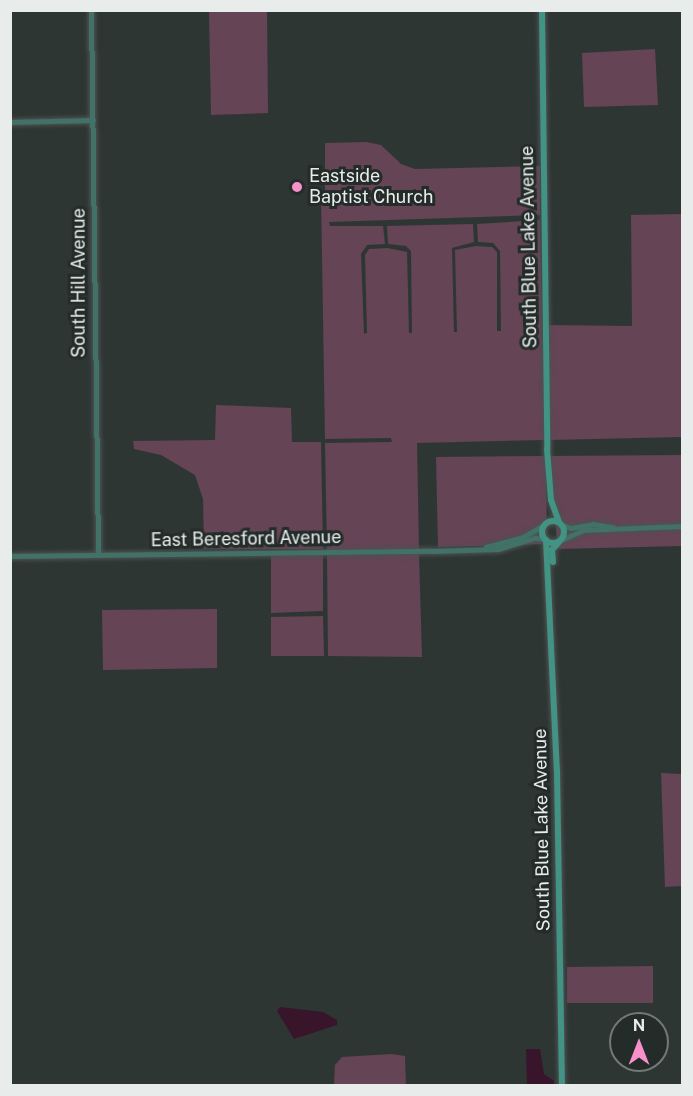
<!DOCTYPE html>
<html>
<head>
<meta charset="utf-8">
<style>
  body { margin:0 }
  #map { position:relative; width:693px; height:1096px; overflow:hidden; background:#2e3634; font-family:"Public Sans",sans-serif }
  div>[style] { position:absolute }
  .green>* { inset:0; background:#654456 }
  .water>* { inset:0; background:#38152a }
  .roads { filter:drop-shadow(0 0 2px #4c5351) drop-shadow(0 0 2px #4c5351) }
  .tertiary>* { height:5px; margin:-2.5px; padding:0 2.5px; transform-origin:2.5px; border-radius:2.5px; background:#427167 }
  .secondary>* { height:6px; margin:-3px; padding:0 3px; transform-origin:3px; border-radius:3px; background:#429383 }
  .secondary>.ring { margin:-3px; padding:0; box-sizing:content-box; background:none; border:6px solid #429383; border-radius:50% }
  .dots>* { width:16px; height:16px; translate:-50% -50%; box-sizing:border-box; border:3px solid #242c2a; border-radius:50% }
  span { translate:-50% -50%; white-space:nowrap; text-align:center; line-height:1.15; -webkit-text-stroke:6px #242c2a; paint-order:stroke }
  .poi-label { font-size:18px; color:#e8edec }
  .left { translate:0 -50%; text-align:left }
  .street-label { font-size:18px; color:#e8edec }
  .frame { position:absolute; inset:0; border:12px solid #e8edec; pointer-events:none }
  .north { position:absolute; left:609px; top:1012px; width:60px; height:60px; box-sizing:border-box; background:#242c2a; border:2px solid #727978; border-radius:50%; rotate:0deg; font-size:16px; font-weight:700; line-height:24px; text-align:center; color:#e8edec }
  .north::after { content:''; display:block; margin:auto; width:21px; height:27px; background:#f890cc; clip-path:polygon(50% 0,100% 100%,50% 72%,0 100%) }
</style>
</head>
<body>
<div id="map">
  <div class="green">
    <div style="clip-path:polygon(209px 11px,267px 11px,268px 113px,211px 115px)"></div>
    <div style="clip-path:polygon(655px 49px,658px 105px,584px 107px,582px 53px)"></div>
    <div style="clip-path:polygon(366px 142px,381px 145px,401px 164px,415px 169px,540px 166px,540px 215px,329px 222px,330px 226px,383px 226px,385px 244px,367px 245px,361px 254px,364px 334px,367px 333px,365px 255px,369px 249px,387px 248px,407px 252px,409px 333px,412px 333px,411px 251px,406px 246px,388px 244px,387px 226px,473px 224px,474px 242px,452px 248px,454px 332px,457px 332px,455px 250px,476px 246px,492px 247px,497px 252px,497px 331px,501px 331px,500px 251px,493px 243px,478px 242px,477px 224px,540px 220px,545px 440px,417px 443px,419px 549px,327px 551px,325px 443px,392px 442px,391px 438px,325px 439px,321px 194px,325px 194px,325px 143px)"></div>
    <div style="clip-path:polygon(682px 214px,682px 437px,549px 440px,546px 325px,632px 326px,631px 215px)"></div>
    <div style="clip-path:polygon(216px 405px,291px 408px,292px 442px,321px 442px,323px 549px,204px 549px,203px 499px,195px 475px,161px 455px,134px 449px,133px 441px,215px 440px)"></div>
    <div style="clip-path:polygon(682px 455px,682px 546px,558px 549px,549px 456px)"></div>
    <div style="clip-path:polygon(546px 456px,547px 544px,438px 547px,436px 457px)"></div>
    <div style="clip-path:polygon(419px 554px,422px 657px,328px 656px,327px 555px)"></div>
    <div style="clip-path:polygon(323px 555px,323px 611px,271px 613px,271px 556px)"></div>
    <div style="clip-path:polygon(217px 609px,217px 668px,103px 670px,102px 610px)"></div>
    <div style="clip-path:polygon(323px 616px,324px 656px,271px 656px,271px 617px)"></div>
    <div style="clip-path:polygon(661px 773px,682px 774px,682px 886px,665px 887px)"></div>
    <div style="clip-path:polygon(653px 966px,653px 1003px,567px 1003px,567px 967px)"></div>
    <div style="clip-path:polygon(391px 1054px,405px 1056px,406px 1085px,334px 1085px,335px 1065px,342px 1057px)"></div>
  </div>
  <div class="water">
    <div style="clip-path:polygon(280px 1007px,323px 1012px,337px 1020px,337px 1025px,294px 1039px,277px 1011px)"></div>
    <div style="clip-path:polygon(526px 1049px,540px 1049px,544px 1074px,554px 1081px,554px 1085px,527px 1085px)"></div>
  </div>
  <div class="roads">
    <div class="tertiary">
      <div style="left:91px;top:10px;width:545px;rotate:89.26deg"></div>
      <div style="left:10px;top:122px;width:83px;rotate:-1.4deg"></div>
      <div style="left:562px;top:525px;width:9px;rotate:18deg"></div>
      <div style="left:571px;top:528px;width:22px;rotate:-10deg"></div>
      <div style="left:593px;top:524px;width:20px;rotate:9deg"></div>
      <div style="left:561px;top:540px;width:24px;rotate:-24deg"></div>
      <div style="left:583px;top:530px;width:99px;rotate:-2.3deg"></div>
      <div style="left:486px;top:547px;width:38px;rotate:-15deg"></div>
      <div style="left:523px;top:537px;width:24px;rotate:-30deg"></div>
      <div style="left:10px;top:556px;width:422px;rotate:-0.7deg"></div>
      <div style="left:432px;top:551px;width:66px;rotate:-1.7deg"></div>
      <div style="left:498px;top:549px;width:39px;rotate:-17deg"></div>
      <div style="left:535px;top:538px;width:10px;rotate:6deg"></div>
    </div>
    <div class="secondary">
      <div style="left:542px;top:10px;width:439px;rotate:89.3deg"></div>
      <div style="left:547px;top:449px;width:51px;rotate:85.5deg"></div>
      <div style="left:551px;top:500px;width:23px;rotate:70deg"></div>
      <div class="ring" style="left:542px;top:521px;width:16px;height:16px"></div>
      <div style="left:546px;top:540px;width:230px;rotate:87.3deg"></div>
      <div style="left:557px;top:770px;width:316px;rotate:89.1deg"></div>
      <div style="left:553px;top:562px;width:12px;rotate:-95deg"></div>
      <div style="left:552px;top:550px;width:11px;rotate:-49deg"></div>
    </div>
  </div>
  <div class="dots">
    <div style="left:297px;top:187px;background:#f890cc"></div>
  </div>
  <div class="poi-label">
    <span class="left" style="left:309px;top:187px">Eastside<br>Baptist Church</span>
  </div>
  <div class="street-label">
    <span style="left:529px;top:247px;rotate:-91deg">South Blue Lake Avenue</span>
    <span style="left:79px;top:283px;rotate:-90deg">South Hill Avenue</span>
    <span style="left:246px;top:539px;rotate:-1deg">East Beresford Avenue</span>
    <span style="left:542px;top:830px;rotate:-91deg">South Blue Lake Avenue</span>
  </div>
  <div class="frame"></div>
  <div class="north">N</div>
</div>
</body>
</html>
